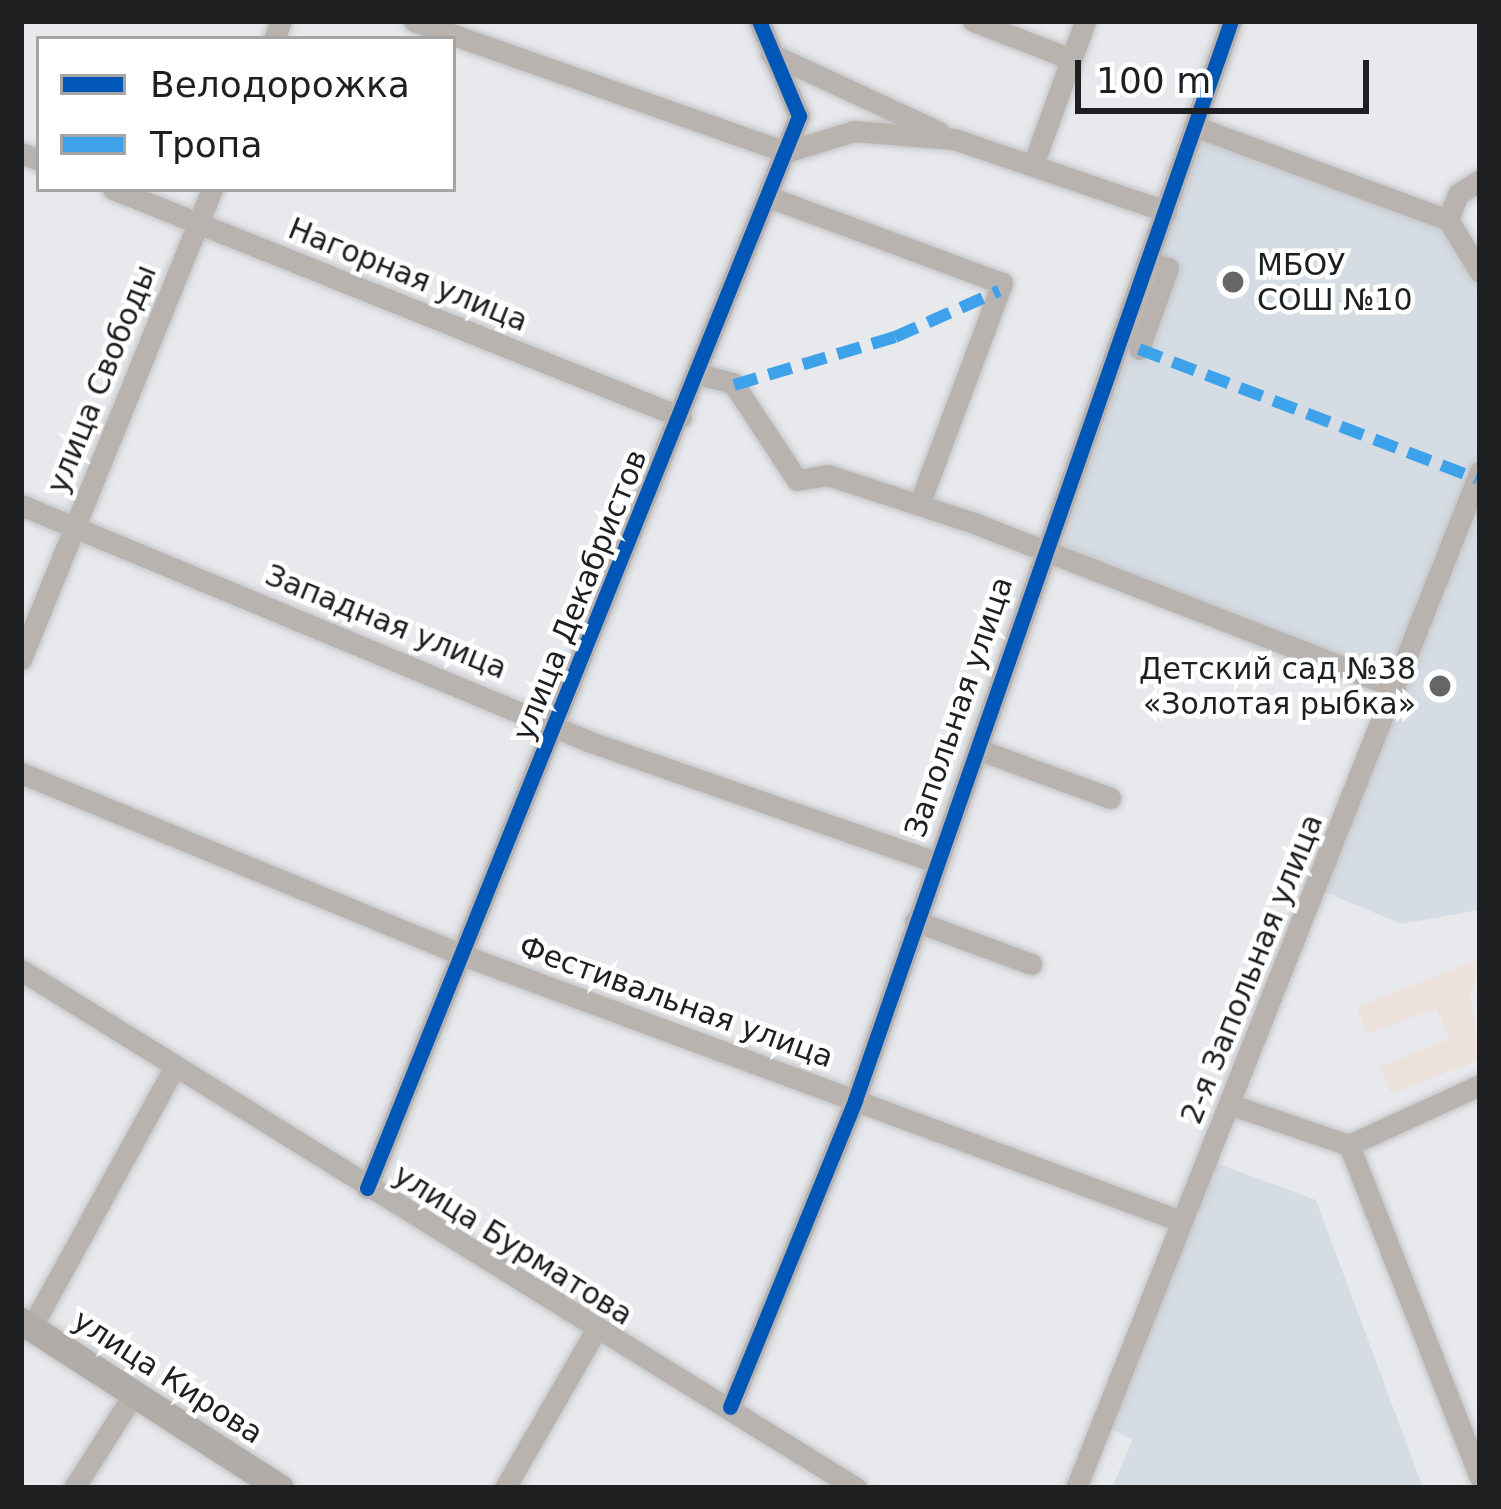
<!DOCTYPE html>
<html>
<head>
<meta charset="utf-8">
<style>
  body { margin:0 }
  #map { position:relative; width:1501px; height:1509px; overflow:hidden; background:#e7e9ec; font-family:"DejaVu Sans",sans-serif }
  div>[style] { position:absolute }
  .built>* { inset:0; background:#d5dce3 }
  .industrial>* { inset:0; background:#ece1db }
  .roads { filter:drop-shadow(0 0 3px #c3c5c7) drop-shadow(0 0 3px #c3c5c7) }
  .minor>* { height:21px; margin:-10.5px; padding:0 10.5px; transform-origin:10.5px; border-radius:10.5px; background:#b8b3af }
  .major>* { height:27px; margin:-13.5px; padding:0 13.5px; transform-origin:13.5px; border-radius:13.5px; background:#b1aca7 }
  .quiet>* { height:12px; margin-top:-6px; transform-origin:0; background:repeating-linear-gradient(90deg,#3da2ea 0 24px,transparent 0 36px) }
  .cycleway>* { height:15px; margin:-7.5px; padding:0 7.5px; transform-origin:7.5px; border-radius:7.5px; background:#0057b8 }
  .dots>* { width:33px; height:33px; translate:-50% -50%; box-sizing:border-box; border:6px solid #fff; border-radius:50% }
  span { translate:-50% -50%; white-space:nowrap; text-align:center; line-height:1.15; -webkit-text-stroke:9px #fff; paint-order:stroke }
  .poi-label { font-size:30px; color:#1d1f21 }
  .left { translate:0 -50%; text-align:left }
  .right { translate:-100% -50%; text-align:right }
  .street-label { font-size:30px; color:#1d1f21 }
  .frame { position:absolute; inset:0; border:24px solid #1d1f21; pointer-events:none }
  .legend { position:absolute; left:36px; top:36px; width:420px; height:156px; box-sizing:border-box; background:#fff; border:3px solid #a5a5a6; margin:0; padding:15px 21px; list-style:none; font-size:36px; color:#1d1f21 }
  .legend li { display:flex; align-items:center; gap:24px; height:60px }
  .legend b { width:60px; border:3px solid #a5a5a6 }
  .scale { position:absolute; left:1075px; top:60px; width:294px; height:54px; box-sizing:border-box; border:6px solid #1d1f21; border-top:0; padding-left:15px; font-size:36px; line-height:42px; white-space:nowrap; color:#1d1f21; -webkit-text-stroke:9px #fff; paint-order:stroke }
</style>
</head>
<body>
<div id="map">
  <div class="built">
    <div style="clip-path:polygon(1196px 130px,1446px 221px,1480px 277px,1480px 465px,1394px 680px,1042px 547px)"></div>
    <div style="clip-path:polygon(1480px 482px,1480px 910px,1401px 924px,1320px 890px)"></div>
    <div style="clip-path:polygon(1205px 1159px,1316px 1200px,1423px 1488px,1112px 1488px,1132px 1440px,1107px 1426px)"></div>
  </div>
  <div class="industrial">
    <div style="clip-path:polygon(1480px 959px,1470px 997px,1480px 1059px,1391px 1094px,1380px 1067px,1449px 1039px,1437px 1008px,1367px 1034px,1357px 1007px)"></div>
  </div>
  <div class="roads">
    <div class="minor">
      <div style="left:414px;top:21px;width:394px;rotate:19.4deg"></div>
      <div style="left:786px;top:152px;width:71px;rotate:-17.2deg"></div>
      <div style="left:854px;top:131px;width:100px;rotate:4.6deg"></div>
      <div style="left:954px;top:139px;width:224px;rotate:18.8deg"></div>
      <div style="left:973px;top:21px;width:105px;rotate:21.2deg"></div>
      <div style="left:274px;top:39px;width:19px;rotate:-69deg"></div>
      <div style="left:771px;top:54px;width:185px;rotate:24.9deg"></div>
      <div style="left:1194px;top:126px;width:271px;rotate:20.3deg"></div>
      <div style="left:1448px;top:220px;width:61px;rotate:58.4deg"></div>
      <div style="left:21px;top:153px;width:19px;rotate:21deg"></div>
      <div style="left:1033px;top:165px;width:153px;rotate:-70.1deg"></div>
      <div style="left:113px;top:189px;width:612px;rotate:21.87deg"></div>
      <div style="left:769px;top:197px;width:248px;rotate:20.3deg"></div>
      <div style="left:1002px;top:283px;width:237px;rotate:110.5deg"></div>
      <div style="left:1448px;top:220px;width:28px;rotate:-69deg"></div>
      <div style="left:1458px;top:194px;width:26px;rotate:-32deg"></div>
      <div style="left:1139px;top:349px;width:86px;rotate:-70.3deg"></div>
      <div style="left:1168px;top:268px;width:22px;rotate:-162deg"></div>
      <div style="left:699px;top:374px;width:35px;rotate:15deg"></div>
      <div style="left:733px;top:383px;width:116px;rotate:56.6deg"></div>
      <div style="left:797px;top:480px;width:31px;rotate:-9deg"></div>
      <div style="left:828px;top:475px;width:154px;rotate:18.2deg"></div>
      <div style="left:974px;top:523px;width:452px;rotate:21.3deg"></div>
      <div style="left:21px;top:505px;width:614px;rotate:22.6deg"></div>
      <div style="left:588px;top:741px;width:365px;rotate:19.2deg"></div>
      <div style="left:21px;top:659px;width:507px;rotate:-67.88deg"></div>
      <div style="left:977px;top:749px;width:142px;rotate:20.2deg"></div>
      <div style="left:21px;top:773px;width:480px;rotate:22.4deg"></div>
      <div style="left:465px;top:956px;width:763px;rotate:20.31deg"></div>
      <div style="left:915px;top:921px;width:124px;rotate:20.3deg"></div>
      <div style="left:21px;top:970px;width:983px;rotate:31.81deg"></div>
      <div style="left:1232px;top:1105px;width:124px;rotate:18.9deg"></div>
      <div style="left:1349px;top:1145px;width:358px;rotate:68.5deg"></div>
      <div style="left:1349px;top:1145px;width:144px;rotate:-24.6deg"></div>
      <div style="left:367px;top:1188px;width:1156px;rotate:-68.05deg"></div>
      <div style="left:799px;top:116px;width:103px;rotate:-112.8deg"></div>
      <div style="left:31px;top:1328px;width:293px;rotate:-61.2deg"></div>
      <div style="left:730px;top:1407px;width:331px;rotate:-67.8deg"></div>
      <div style="left:855px;top:1100px;width:1143px;rotate:-70.79deg"></div>
      <div style="left:74px;top:1488px;width:110px;rotate:-57.6deg"></div>
      <div style="left:505px;top:1488px;width:179px;rotate:-60.1deg"></div>
      <div style="left:1076px;top:1488px;width:1094px;rotate:-68.33deg"></div>
    </div>
    <div class="major">
      <div style="left:21px;top:1321px;width:308px;rotate:32.8deg"></div>
    </div>
  </div>
  <div class="quiet">
    <div style="left:1139px;top:349px;width:362px;rotate:21deg"></div>
    <div style="left:734px;top:385px;width:168px;rotate:-16.6deg"></div>
    <div style="left:895px;top:337px;width:114px;rotate:-23.9deg"></div>
  </div>
  <div class="cycleway">
    <div style="left:367px;top:1188px;width:1156px;rotate:-68.05deg"></div>
    <div style="left:799px;top:116px;width:103px;rotate:-112.8deg"></div>
    <div style="left:730px;top:1407px;width:331px;rotate:-67.8deg"></div>
    <div style="left:855px;top:1100px;width:1143px;rotate:-70.79deg"></div>
  </div>
  <div class="dots">
    <div style="left:1233px;top:282px;background:#646668"></div>
    <div style="left:1440px;top:686px;background:#646668"></div>
  </div>
  <div class="poi-label">
    <span class="left" style="left:1257px;top:282px">МБОУ<br>СОШ №10</span>
    <span class="right" style="left:1416px;top:686px">Детский сад №38<br>«Золотая рыбка»</span>
  </div>
  <div class="street-label">
    <span style="left:408px;top:275px;rotate:22deg">Нагорная улица</span>
    <span style="left:102px;top:379px;rotate:-68deg">улица Свободы</span>
    <span style="left:580px;top:595px;rotate:-68deg">улица Декабристов</span>
    <span style="left:386px;top:622px;rotate:22deg">Западная улица</span>
    <span style="left:959px;top:707px;rotate:-71deg">Запольная улица</span>
    <span style="left:1252px;top:969px;rotate:-68deg">2-я Запольная улица</span>
    <span style="left:676px;top:1002px;rotate:20deg">Фестивальная улица</span>
    <span style="left:513px;top:1245px;rotate:32deg">улица Бурматова</span>
    <span style="left:168px;top:1377px;rotate:33deg">улица Кирова</span>
  </div>
  <div class="frame"></div>
  <ul class="legend">
  <li><b style="height:15px;background:#0057b8"></b>Велодорожка</li>
  <li><b style="height:15px;background:#3da2ea"></b>Тропа</li>
  </ul>
  <div class="scale">100 m</div>
</div>
</body>
</html>
